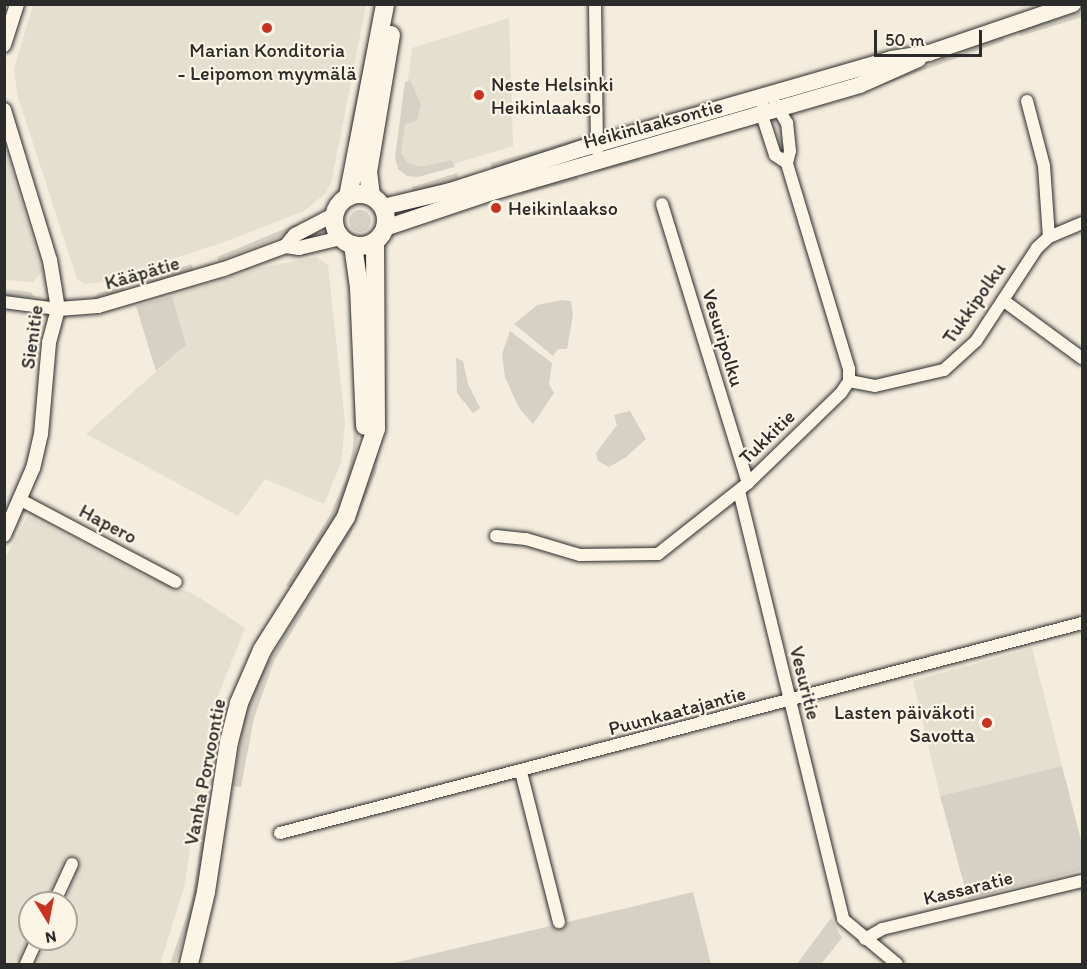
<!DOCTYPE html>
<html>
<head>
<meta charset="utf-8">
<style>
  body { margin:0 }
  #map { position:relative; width:1087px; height:969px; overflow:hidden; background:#f4edde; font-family:Itim,sans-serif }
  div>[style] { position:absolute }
  .built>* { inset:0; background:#e5dfd0 }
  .green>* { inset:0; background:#d6d1c4 }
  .round { border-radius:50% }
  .roads { filter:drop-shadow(0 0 2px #2b2b2b) drop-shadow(0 0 2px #2b2b2b) }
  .minor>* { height:12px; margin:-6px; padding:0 6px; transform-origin:6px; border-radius:6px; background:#fcf5e5 }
  .tertiary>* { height:14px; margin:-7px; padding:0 7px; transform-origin:7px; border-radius:7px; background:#fcf5e5 }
  .secondary>* { height:16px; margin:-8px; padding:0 8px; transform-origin:8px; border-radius:8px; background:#fcf5e5 }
  .primary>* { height:18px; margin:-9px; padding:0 9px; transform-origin:9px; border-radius:9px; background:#fcf5e5 }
  .primary>.ring { margin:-9px; padding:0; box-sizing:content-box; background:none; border:18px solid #fcf5e5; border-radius:50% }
  .dots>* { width:16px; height:16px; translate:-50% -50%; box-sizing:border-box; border:3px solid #fcf5e5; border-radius:50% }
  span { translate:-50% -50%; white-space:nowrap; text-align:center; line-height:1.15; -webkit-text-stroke:4.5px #fcf5e5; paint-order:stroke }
  .poi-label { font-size:20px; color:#2b2b2b }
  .left { translate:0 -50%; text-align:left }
  .right { translate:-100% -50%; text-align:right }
  .street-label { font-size:20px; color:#2b2b2b }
  .frame { position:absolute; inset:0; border:6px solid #2b2b2b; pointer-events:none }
  .north { position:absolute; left:18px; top:891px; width:60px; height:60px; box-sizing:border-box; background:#fcf5e5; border:2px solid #a8a49b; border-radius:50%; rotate:170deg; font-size:16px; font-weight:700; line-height:24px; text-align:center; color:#2b2b2b }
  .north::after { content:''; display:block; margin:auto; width:21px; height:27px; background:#c8321e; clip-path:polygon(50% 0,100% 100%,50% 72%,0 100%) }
  .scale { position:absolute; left:874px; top:30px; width:108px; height:27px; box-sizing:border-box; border:3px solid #2b2b2b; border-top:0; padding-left:8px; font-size:18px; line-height:21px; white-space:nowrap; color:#2b2b2b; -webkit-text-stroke:4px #fcf5e5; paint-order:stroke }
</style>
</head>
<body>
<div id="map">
  <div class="built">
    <div style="clip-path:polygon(33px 5px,366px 5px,332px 180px,326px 193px,304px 211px,222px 243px,97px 283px,85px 284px,77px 279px,17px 94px,14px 69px)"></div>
    <div style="clip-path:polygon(509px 18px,513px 146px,424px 173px,410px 172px,398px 157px,412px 48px)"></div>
    <div style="clip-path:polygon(5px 149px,42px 271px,33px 282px,5px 280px)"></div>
    <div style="clip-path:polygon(316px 257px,328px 265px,345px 423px,341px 463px,324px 504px,265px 479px,238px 516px,86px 434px,186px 345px,172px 296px,263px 267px)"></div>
    <div style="clip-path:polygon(28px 516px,149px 578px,194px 594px,245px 628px,211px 713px,184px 888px,160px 964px,37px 964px,48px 939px,66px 939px,64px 903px,75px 876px,67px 854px,44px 903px,30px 903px,30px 933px,19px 957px,13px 964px,5px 964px,5px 558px)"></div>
    <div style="clip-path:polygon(1032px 648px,1062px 766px,940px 796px,913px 681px)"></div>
  </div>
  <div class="green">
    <div style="clip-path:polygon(1082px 11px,1082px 17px,1021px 36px,1017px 31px)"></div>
    <div style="clip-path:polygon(1003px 36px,1004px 41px,863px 92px,895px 78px)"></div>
    <div style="clip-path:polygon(367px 43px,369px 55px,346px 162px,351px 123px)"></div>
    <div style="clip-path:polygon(410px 80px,421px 104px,417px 121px,405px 124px,401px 153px,408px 163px,421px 167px,452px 160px,455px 167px,418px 177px,407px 176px,398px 169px,395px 158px,403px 96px,405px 82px)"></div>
    <div style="clip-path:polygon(589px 136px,586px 140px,492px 169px,491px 163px)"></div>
    <div style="clip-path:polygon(639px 156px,640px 161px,596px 172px,595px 169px)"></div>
    <div style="clip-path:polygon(457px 173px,459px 179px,413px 197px,412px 187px)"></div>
    <div style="clip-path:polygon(577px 175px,578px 180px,517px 196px,541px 184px)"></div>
    <div class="round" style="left:349px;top:210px;width:22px;height:22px"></div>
    <div style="clip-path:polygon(296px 224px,303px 228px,219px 261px,217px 257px)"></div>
    <div style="clip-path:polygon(191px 264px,194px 270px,151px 283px,143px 281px)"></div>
    <div style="clip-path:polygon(381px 277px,386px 394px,376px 473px,349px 538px,274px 661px,254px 718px,241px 787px,233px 786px,244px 720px,262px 672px,347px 532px,370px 478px,375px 460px)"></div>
    <div style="clip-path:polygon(124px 286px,125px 291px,91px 299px,99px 293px)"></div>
    <div style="clip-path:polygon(4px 289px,31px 292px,34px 297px,5px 296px)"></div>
    <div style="clip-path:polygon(172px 296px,186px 345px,156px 371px,136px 306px)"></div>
    <div style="clip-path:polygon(562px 300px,571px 301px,573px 315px,567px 349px,558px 349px,553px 356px,514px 324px,537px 305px)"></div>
    <div style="clip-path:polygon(510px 331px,552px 363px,549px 384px,554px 393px,533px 424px,519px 408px,505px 377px,502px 354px)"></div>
    <div style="clip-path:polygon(456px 358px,463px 361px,468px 384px,480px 408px,473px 413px,457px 393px)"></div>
    <div style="clip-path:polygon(355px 390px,360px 429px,351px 477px,334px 519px,291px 588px,286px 585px,329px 517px,346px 479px,353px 448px)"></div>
    <div style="clip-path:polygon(630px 411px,646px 439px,625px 458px,609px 467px,598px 461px,596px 453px,617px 425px,614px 415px)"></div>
    <div style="clip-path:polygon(1062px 766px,1082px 844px,1082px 870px,968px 899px,940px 796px)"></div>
    <div style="clip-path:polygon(207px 802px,211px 802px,194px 908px,175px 964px,170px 964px,192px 900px)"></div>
    <div style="clip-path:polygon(693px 892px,711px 964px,390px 964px,631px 907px)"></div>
    <div style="clip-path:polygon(831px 918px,842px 938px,821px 964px,797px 964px)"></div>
  </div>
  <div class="roads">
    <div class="minor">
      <div style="left:595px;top:4px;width:146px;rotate:89.2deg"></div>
      <div style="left:1027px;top:101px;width:67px;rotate:75.3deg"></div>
      <div style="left:1044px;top:166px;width:71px;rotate:86deg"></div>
      <div style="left:763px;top:106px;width:9px;rotate:96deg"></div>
      <div style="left:762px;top:115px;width:42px;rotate:72deg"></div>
      <div style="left:775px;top:155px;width:14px;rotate:34deg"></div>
      <div style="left:662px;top:204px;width:292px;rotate:72.9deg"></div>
      <div style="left:1004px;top:301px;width:97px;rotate:36.2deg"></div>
      <div style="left:4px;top:302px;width:54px;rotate:7.4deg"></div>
      <div style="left:849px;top:381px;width:26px;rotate:11deg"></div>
      <div style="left:875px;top:386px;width:71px;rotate:-13.1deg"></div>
      <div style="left:944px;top:370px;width:43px;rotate:-42.2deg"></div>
      <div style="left:976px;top:341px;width:111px;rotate:-56.7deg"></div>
      <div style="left:1037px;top:248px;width:16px;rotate:-43deg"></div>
      <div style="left:1049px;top:237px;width:36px;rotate:-23deg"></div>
      <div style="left:739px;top:491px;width:440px;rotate:76.3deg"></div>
      <div style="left:843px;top:919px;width:70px;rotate:39.8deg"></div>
      <div style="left:21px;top:500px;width:175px;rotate:27.9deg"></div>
      <div style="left:496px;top:536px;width:30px;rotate:6deg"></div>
      <div style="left:526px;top:539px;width:56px;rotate:16.5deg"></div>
      <div style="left:580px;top:555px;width:78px;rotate:-0.7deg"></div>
      <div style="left:658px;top:554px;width:115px;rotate:-38.3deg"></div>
      <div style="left:748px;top:483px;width:129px;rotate:-44.1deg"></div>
      <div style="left:841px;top:393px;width:14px;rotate:-56deg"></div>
      <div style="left:849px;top:381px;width:12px;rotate:-90deg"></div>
      <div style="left:849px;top:369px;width:215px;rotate:-106.8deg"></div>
      <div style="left:787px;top:163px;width:12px;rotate:-76deg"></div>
      <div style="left:790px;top:151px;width:28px;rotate:-96deg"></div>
      <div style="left:787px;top:123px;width:22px;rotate:-122deg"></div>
      <div style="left:521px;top:772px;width:155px;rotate:75.8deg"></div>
      <div style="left:280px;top:833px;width:829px;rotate:-14.67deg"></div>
      <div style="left:54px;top:903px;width:43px;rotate:-65.2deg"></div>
      <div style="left:865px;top:939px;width:20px;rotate:-30deg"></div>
      <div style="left:882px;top:929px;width:206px;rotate:-13.5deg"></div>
      <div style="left:26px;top:964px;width:27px;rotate:-66deg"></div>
    </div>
    <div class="tertiary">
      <div style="left:4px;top:45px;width:43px;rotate:-72.4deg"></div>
      <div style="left:4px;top:110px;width:157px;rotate:73deg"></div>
      <div style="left:50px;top:260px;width:50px;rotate:80.7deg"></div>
      <div style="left:58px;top:309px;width:35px;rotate:105deg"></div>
      <div style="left:49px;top:343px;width:91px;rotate:95deg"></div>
      <div style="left:41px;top:434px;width:35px;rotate:103deg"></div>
      <div style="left:33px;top:468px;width:73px;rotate:113.4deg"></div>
      <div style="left:286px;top:246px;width:14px;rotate:-51deg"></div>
      <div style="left:295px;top:235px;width:45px;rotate:-27.7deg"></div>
      <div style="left:58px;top:309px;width:40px;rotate:-4.3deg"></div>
      <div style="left:98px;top:306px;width:131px;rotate:-16.4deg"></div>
      <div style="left:224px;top:269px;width:66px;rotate:-20.4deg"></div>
      <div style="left:286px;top:246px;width:13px;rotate:9deg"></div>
      <div style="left:299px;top:248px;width:43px;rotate:-13.4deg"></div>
    </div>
    <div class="secondary">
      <div style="left:383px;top:207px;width:69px;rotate:-13.4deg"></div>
      <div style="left:450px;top:191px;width:137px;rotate:-17.9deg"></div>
      <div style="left:580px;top:149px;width:325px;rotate:-16.1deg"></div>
      <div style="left:892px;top:59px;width:37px;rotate:-9deg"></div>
      <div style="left:929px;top:53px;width:152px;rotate:-18.8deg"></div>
      <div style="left:385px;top:228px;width:113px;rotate:-18.6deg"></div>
      <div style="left:492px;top:192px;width:383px;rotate:-16.2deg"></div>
      <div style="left:860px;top:85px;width:64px;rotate:-24.1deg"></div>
    </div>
    <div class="primary">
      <div class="ring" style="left:334px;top:194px;width:34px;height:34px"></div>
      <div style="left:371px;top:196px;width:24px;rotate:-97deg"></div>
      <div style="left:368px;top:172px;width:139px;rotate:-80.5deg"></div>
      <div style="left:348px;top:197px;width:197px;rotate:-79.1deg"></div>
      <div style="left:353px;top:245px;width:42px;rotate:81.9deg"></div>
      <div style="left:359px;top:287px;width:139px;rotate:87.5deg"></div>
      <div style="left:189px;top:964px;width:74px;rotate:-76.7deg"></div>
      <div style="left:206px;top:892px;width:152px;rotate:-81.3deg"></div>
      <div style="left:229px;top:742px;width:40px;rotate:-75.6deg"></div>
      <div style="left:239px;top:703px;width:58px;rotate:-66.5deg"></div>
      <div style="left:262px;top:650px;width:157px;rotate:-57.7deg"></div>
      <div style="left:346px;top:517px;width:93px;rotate:-71.2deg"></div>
      <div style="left:376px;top:429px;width:187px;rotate:-90.3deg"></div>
    </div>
  </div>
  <div class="dots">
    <div style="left:267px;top:28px;background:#c8321e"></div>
    <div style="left:479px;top:95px;background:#c8321e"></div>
    <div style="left:496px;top:208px;background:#c8321e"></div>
    <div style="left:987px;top:723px;background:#c8321e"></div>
  </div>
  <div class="poi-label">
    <span style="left:267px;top:62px">Marian Konditoria<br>- Leipomon myymälä</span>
    <span class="left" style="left:491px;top:96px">Neste Helsinki<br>Heikinlaakso</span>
    <span class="left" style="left:508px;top:208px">Heikinlaakso</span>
    <span class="right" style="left:975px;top:724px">Lasten päiväkoti<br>Savotta</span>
  </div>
  <div class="street-label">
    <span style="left:653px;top:124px;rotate:-15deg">Heikinlaaksontie</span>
    <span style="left:142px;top:273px;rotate:-16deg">Kääpätie</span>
    <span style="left:974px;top:303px;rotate:-55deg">Tukkipolku</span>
    <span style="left:32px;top:337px;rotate:-82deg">Sienitie</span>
    <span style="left:723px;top:338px;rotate:73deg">Vesuripolku</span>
    <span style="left:767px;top:437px;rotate:-44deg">Tukkitie</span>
    <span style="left:108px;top:524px;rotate:28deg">Hapero</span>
    <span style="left:805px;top:683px;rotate:76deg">Vesuritie</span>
    <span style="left:677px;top:711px;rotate:-15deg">Puunkaatajantie</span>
    <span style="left:205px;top:772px;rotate:-79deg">Vanha Porvoontie</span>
    <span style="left:968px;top:888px;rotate:-14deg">Kassaratie</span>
  </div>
  <div class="frame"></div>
  <div class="north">N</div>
  <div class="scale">50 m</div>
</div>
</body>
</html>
